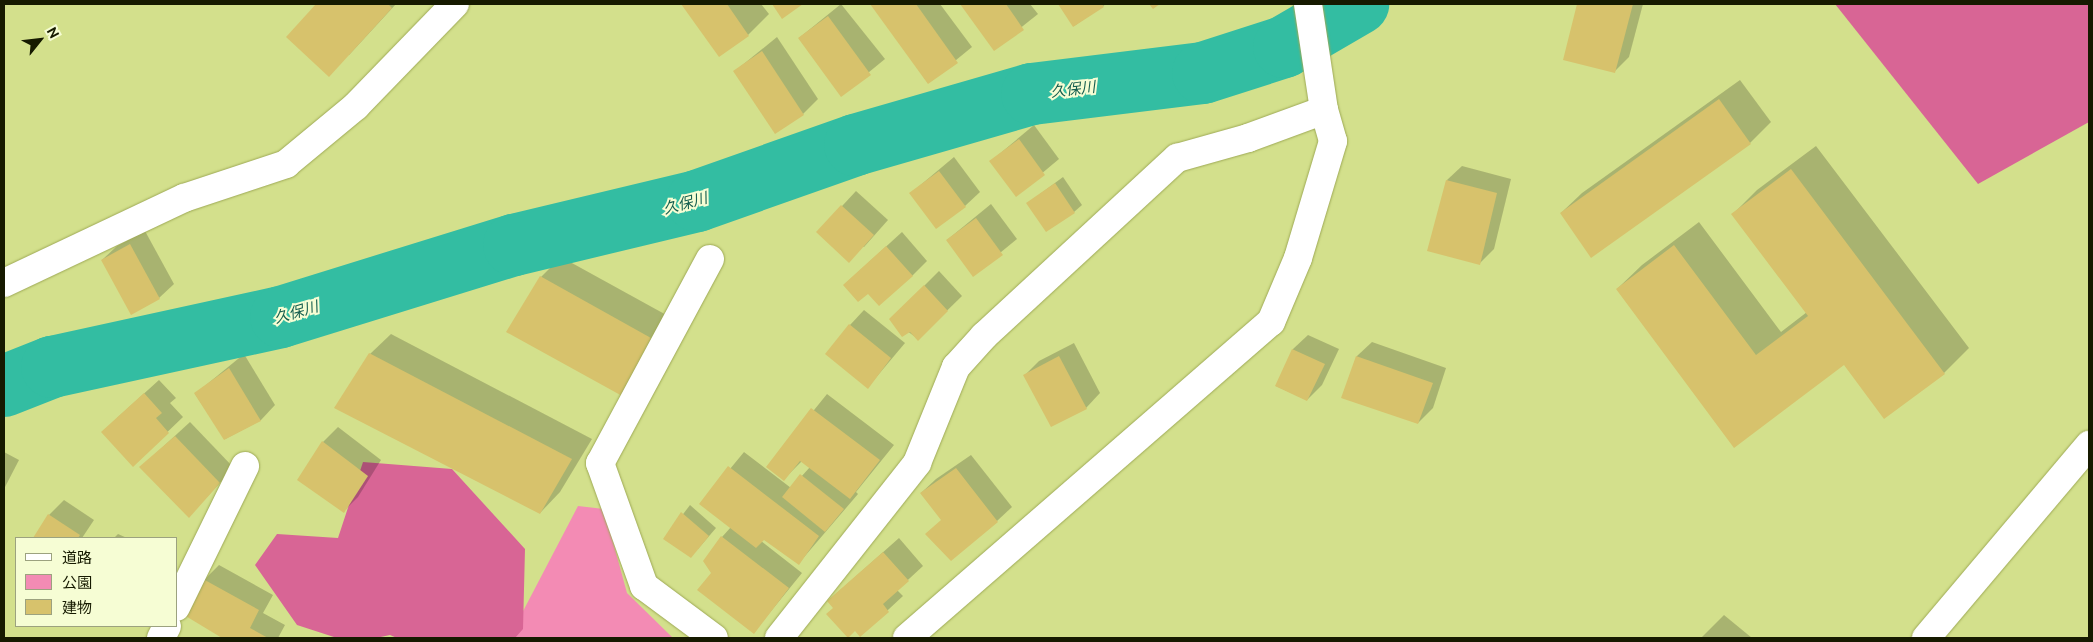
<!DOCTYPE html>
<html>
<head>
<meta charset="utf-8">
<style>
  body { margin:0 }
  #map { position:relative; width:2093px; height:642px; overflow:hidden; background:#d3e08c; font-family:Ubuntu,"Noto Sans JP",sans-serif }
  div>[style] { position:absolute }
  .green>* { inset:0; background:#f38bb4 }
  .forest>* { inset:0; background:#d86595 }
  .shadow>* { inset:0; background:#0003 }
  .river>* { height:62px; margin:-31px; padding:0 31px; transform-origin:31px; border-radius:31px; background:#33bda2 }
  .building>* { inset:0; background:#d7c26c }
  .roads { filter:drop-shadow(0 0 1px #9ea956) drop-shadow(0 0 1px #9ea956) }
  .minor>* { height:28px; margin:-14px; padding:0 14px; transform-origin:14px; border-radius:14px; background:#fff }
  span { translate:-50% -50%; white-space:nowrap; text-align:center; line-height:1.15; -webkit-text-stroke:4px #f6fdd4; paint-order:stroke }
  .water-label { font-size:15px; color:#155e4f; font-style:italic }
  .frame { position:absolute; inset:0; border:5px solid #161a00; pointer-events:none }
  .legend { position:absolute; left:15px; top:537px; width:162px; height:90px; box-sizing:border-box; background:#f6fdd4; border:1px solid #9ca27f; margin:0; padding:6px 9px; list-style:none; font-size:15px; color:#161a00 }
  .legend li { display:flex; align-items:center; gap:10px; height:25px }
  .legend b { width:25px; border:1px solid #9ca27f }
  .north { position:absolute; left:15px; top:15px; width:50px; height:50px; -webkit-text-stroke:4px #f6fdd4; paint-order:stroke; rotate:61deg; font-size:14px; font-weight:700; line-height:20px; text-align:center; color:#161a00 }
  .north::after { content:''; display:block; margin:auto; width:18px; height:22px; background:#161a00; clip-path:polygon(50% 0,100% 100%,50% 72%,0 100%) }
</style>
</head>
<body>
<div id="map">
  <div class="green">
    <div style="clip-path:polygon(578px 506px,604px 509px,627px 593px,673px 638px,509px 638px)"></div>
  </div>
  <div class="forest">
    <div style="clip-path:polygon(1835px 4px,2089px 4px,2089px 122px,1978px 184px)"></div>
    <div style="clip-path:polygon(363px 462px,452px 469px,525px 549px,523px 629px,515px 638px,397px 638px,390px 635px,376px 638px,337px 638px,297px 625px,255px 565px,277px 534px,338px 538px)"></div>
  </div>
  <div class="shadow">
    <div style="clip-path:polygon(318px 4px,396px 4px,349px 55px,288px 37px)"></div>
    <div style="clip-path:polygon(683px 4px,761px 4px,769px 14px,748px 35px,719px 55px)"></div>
    <div style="clip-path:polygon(841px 4px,885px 59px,841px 95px,799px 38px)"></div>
    <div style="clip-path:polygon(872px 4px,940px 4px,972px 47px,928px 83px)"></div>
    <div style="clip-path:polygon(962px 4px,1030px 4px,1038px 14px,994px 49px)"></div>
    <div style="clip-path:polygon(1059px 4px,1106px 4px,1074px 26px)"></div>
    <div style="clip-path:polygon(1579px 4px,1643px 4px,1629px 57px,1615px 71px,1565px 59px)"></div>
    <div style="clip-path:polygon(777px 37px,818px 99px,803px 114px,776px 132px,735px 71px)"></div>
    <div style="clip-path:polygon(1740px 80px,1771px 122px,1750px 143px,1591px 256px,1561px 213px,1582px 193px)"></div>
    <div style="clip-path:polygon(1034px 125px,1059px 159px,1016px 195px,991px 161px)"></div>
    <div style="clip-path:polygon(1816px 146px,1969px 348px,1944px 373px,1885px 417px,1844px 364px,1734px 446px,1617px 289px,1642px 265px,1699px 222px,1781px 332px,1807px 312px,1733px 214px,1757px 190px)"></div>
    <div style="clip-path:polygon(954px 157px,980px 192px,965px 206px,911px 193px)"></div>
    <div style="clip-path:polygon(1462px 166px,1511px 179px,1494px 249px,1479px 264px,1447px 180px)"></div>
    <div style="clip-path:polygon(1063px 177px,1082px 205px,1074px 212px,1028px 203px)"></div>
    <div style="clip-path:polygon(856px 191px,888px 220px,864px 247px,818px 232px)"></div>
    <div style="clip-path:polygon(991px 204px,1017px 239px,973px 275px,947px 240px)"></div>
    <div style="clip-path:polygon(145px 231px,174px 284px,159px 298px,102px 260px,117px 246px)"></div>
    <div style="clip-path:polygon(902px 232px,927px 261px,912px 276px,868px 292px,844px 285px)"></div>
    <div style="clip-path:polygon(561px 257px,670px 317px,645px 375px,541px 277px)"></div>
    <div style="clip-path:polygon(939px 271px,962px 296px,918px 339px,891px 319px)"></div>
    <div style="clip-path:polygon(864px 310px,905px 343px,868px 387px,850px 325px)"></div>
    <div style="clip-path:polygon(391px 334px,592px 439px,560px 492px,540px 513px,370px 354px)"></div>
    <div style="clip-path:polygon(1308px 335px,1339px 349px,1322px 385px,1307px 400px,1276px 386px,1293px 349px)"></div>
    <div style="clip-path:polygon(1372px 342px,1446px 368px,1433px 408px,1418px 423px,1343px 397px,1357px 356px)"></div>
    <div style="clip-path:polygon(1074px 343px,1100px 393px,1086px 408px,1025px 375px,1039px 361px)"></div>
    <div style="clip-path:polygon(244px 354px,275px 405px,261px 420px,225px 439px,195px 394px)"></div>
    <div style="clip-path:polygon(159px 380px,176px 398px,170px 403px,183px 417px,133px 465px,117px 418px)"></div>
    <div style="clip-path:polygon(827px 394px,894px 445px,856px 492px,858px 494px,799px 563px,764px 538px,761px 541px,802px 573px,754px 632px,712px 573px,722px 537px,731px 527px,701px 504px,744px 452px,791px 488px,810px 467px,802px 461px,784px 479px,768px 467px)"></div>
    <div style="clip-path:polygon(190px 422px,234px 468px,189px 516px,141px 467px)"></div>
    <div style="clip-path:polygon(338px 427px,381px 460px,358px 497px,344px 511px,299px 480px,323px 442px)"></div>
    <div style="clip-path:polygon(4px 452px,19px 460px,4px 489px)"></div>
    <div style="clip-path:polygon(971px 455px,1012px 507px,997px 521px,942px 519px,921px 493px,936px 479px)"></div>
    <div style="clip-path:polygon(64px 500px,94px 520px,82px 538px,34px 538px,49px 515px)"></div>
    <div style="clip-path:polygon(690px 505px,716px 528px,698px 549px,665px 538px)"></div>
    <div style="clip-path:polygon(118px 534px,127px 538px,114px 538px)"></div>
    <div style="clip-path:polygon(899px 538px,923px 566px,897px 590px,903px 596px,861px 635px,828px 601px)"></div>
    <div style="clip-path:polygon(219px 565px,273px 595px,263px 613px,285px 625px,278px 638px,224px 638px,204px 580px)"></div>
    <div style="clip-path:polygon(1724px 615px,1752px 638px,1701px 638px)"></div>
  </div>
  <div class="river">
    <div style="left:4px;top:386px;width:52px;rotate:-21.6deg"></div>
    <div style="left:52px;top:367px;width:234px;rotate:-12.3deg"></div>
    <div style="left:281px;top:317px;width:244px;rotate:-17.2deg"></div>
    <div style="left:514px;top:245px;width:188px;rotate:-13.5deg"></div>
    <div style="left:697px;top:201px;width:168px;rotate:-19.5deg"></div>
    <div style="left:855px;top:145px;width:184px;rotate:-16.1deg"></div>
    <div style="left:1032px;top:94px;width:172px;rotate:-7deg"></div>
    <div style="left:1203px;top:73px;width:85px;rotate:-17.8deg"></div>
    <div style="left:1284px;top:47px;width:86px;rotate:-30.2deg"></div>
  </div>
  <div class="building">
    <div style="clip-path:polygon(316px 4px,388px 4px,392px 8px,329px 77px,286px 37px)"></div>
    <div style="clip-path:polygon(681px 4px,727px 4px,749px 36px,719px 57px)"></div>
    <div style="clip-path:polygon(772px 4px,803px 4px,782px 19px)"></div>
    <div style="clip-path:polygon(870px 4px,916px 4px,958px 63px,928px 84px)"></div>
    <div style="clip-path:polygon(960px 4px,1006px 4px,1024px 30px,994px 51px)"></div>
    <div style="clip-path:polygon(1058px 4px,1102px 4px,1104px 7px,1073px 27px)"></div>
    <div style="clip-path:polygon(1149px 4px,1160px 4px,1153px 9px)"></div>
    <div style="clip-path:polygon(1577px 4px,1633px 4px,1615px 73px,1563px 60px)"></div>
    <div style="clip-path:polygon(828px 16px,871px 75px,841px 97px,798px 38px)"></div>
    <div style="clip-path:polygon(762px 51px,804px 115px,775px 134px,733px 71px)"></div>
    <div style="clip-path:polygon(1719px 99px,1751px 144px,1591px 258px,1560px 213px)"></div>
    <div style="clip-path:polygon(1019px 139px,1045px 175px,1016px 197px,989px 161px)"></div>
    <div style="clip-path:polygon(1791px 169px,1945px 374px,1884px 419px,1844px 365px,1734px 448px,1616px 289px,1674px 245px,1756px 355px,1808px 316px,1731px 214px)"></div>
    <div style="clip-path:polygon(939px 171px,966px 207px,936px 229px,909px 193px)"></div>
    <div style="clip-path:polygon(1446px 180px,1497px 193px,1480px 265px,1427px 251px)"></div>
    <div style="clip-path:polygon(1055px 183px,1075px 213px,1046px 232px,1026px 203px)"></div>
    <div style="clip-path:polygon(841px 205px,874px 235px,849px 263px,816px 232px)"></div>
    <div style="clip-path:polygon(976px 218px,1003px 255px,973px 277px,946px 240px)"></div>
    <div style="clip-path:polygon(130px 244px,160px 299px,131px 315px,101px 260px)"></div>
    <div style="clip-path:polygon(886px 246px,913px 276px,879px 306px,868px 294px,858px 302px,843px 285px)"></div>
    <div style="clip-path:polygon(540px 276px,651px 338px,624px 397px,506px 332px)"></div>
    <div style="clip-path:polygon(924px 285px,948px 311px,918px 341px,910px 332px,902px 337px,889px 319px)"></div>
    <div style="clip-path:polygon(849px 324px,891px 358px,868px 389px,825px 354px)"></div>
    <div style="clip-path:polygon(1292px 349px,1325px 364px,1307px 401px,1275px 386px)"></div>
    <div style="clip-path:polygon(369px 353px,572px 459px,540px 514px,334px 408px)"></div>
    <div style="clip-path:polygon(1059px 356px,1087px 409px,1051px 427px,1023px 375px)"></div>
    <div style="clip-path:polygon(1356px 356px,1433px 383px,1418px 424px,1341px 398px)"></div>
    <div style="clip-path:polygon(229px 368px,261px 421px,224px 440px,194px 393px)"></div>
    <div style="clip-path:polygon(144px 393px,162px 413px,156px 418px,169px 433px,133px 467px,101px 432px)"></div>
    <div style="clip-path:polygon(811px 408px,880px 460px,850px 499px,800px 461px,784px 481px,766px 467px)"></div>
    <div style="clip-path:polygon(175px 436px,220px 483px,189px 518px,139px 467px)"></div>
    <div style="clip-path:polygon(322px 441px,368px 476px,344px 513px,297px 480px)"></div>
    <div style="clip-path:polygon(728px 466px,819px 536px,799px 565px,764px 540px,756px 548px,699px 504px)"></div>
    <div style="clip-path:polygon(956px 468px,998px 522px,951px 561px,925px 534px,941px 520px,920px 493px)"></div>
    <div style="clip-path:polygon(800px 474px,844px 509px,825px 532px,782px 497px)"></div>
    <div style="clip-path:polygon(681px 512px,709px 536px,691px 558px,663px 539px)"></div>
    <div style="clip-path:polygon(48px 514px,80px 535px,78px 538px,33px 538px)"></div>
    <div style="clip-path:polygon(721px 536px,789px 588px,754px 634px,697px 590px,711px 573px,703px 561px)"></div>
    <div style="clip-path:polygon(883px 552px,909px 581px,883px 604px,889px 612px,860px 637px,855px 631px,848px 638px,826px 614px,833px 608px,827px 601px)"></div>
    <div style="clip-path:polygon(203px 579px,259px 610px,250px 628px,268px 638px,222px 638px,184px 615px)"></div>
  </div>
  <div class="roads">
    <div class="minor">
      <div style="left:710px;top:259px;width:232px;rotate:118.3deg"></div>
      <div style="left:600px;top:463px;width:131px;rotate:70.3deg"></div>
      <div style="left:644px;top:586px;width:87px;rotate:36.6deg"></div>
      <div style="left:4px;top:283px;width:199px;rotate:-25.3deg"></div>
      <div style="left:184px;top:198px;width:108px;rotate:-18.4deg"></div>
      <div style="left:286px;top:164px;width:91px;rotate:-39.6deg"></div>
      <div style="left:356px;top:106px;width:142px;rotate:-45.9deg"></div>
      <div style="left:176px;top:607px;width:157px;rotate:-63.9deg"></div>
      <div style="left:161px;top:638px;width:13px;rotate:-63deg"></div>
      <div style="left:779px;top:638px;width:223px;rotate:-51.7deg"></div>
      <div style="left:917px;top:463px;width:104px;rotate:-67.9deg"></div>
      <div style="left:956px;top:367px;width:42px;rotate:-47.9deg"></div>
      <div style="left:984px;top:336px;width:263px;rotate:-42.7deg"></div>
      <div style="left:1177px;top:158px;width:74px;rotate:-15.7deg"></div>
      <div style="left:1248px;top:138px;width:81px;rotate:-20.2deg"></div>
      <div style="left:907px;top:638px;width:482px;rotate:-41deg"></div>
      <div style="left:1271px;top:322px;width:69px;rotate:-67.1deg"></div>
      <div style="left:1298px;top:258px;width:122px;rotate:-73.3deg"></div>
      <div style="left:1333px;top:141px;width:32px;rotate:-106deg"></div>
      <div style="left:1324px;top:110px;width:107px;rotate:-98.6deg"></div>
      <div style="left:1926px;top:638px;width:253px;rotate:-49.8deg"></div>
    </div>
  </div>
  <div class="water-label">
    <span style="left:1073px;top:89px;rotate:-7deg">久保川</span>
    <span style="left:685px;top:203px;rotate:-15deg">久保川</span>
    <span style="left:296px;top:312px;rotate:-16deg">久保川</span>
  </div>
  <div class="frame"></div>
  <ul class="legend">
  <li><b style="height:6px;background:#fff"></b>道路</li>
  <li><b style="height:14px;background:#f38bb4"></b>公園</li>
  <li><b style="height:14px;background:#d7c26c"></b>建物</li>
  </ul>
  <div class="north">N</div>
</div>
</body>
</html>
